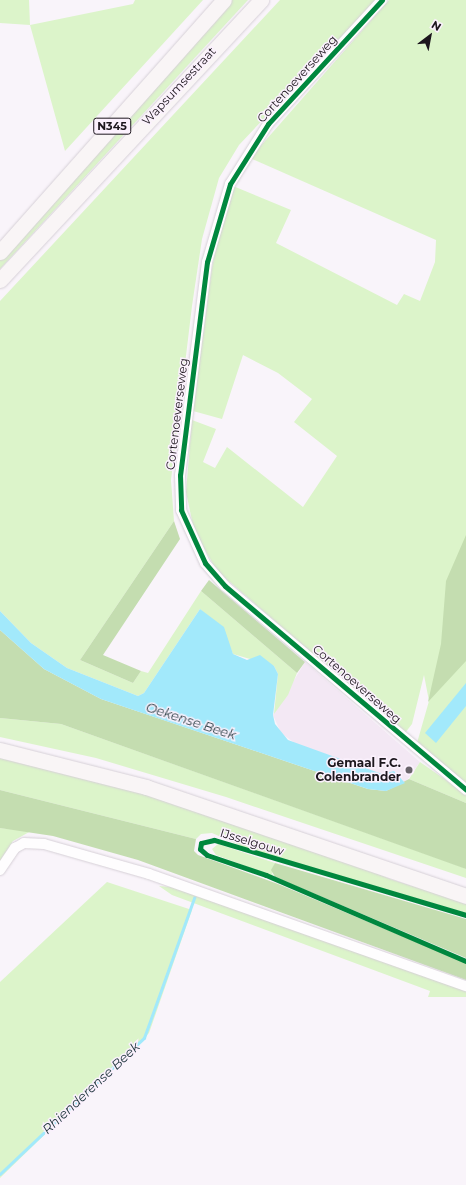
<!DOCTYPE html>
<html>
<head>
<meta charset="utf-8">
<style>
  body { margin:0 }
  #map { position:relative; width:466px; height:1185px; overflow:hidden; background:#f9f4fa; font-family:Montserrat,sans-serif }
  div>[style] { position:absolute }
  .industrial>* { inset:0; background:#f3e8f4 }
  .green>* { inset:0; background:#dcf4ca }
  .forest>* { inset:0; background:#c4ddb0 }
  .water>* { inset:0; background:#a2e9fb }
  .stream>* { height:2.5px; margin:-1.25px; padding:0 1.25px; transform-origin:1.25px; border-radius:1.25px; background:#a2e9fb }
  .roads { filter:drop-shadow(0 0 1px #d6d0d7) drop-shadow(0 0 1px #d6d0d7) }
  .street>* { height:10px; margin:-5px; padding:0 5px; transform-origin:5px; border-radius:5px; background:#fefdfe }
  .primary>* { height:15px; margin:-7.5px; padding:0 7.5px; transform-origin:7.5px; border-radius:7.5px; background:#f9f5f6 }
  .cycleway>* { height:5px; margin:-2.5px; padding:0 2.5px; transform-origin:2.5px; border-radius:2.5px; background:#00873e }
  .dots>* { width:11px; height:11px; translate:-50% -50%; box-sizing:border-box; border:2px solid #fbf1fd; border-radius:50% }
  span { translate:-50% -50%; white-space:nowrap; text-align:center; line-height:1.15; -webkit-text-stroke:3px #fbf1fd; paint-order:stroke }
  .shield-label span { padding:1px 3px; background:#fbf1fd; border:1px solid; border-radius:3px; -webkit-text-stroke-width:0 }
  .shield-label { font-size:11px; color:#1c161d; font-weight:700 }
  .street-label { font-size:12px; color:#1c161d }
  .poi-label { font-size:12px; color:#1c161d; font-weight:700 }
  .right { translate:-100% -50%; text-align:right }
  .water-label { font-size:13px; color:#1b3339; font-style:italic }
  .north { position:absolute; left:410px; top:16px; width:40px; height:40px; -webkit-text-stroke:3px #fbf1fd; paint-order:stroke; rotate:32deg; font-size:11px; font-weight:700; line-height:16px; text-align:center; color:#1c161d }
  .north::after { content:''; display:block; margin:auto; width:14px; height:18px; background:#1c161d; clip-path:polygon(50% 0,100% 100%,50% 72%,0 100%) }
</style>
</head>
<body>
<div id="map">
  <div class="industrial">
    <div style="clip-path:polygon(305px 662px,420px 762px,405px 783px,394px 771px,382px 774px,371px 771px,296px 744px,281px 733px,273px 715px)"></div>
  </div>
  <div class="green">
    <div style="clip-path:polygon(0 0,29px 0,30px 25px,133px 4px,135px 0,203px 0,65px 151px,30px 25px,0 23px)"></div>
    <div style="clip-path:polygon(231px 0,248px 0,0 269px,0 258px)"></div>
    <div style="clip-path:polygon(280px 0,376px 0,239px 145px,219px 178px,202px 239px,192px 306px,171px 480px,174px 521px,80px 660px,133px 683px,141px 671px,148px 673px,201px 591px,297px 673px,288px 695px,274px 714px,278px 674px,274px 666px,233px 654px,225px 634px,200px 609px,144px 693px,138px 696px,67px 668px,31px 643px,0 611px,0 301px)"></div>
    <div style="clip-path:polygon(389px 0,466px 0,466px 783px,417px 743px,429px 701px,424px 675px,412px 724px,405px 733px,217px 571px,194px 530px,186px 492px,192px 420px,216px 429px,203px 462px,215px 468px,227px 447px,303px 507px,337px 456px,294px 422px,312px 399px,278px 373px,243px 355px,222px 419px,193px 411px,212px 268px,223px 212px,233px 186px,291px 210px,276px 243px,397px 305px,404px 294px,420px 301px,435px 262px,436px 240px,250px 158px)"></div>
    <div style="clip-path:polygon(0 718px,61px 724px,462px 867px,466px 869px,466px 878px,226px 797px,96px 758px,0 737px)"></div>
    <div style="clip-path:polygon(0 756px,130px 789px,365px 868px,390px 879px,466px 903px,466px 913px,246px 848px,212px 833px,201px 834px,196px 839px,0 790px)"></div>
    <div style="clip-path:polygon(420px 762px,466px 794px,466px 803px,409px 779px)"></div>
    <div style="clip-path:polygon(0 828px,31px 831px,13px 841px,0 861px)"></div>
    <div style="clip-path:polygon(218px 844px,275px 863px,272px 874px,275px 877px,216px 855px,212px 849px)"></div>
    <div style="clip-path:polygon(107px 882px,192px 910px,149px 1033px,0 1178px,0 982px)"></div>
    <div style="clip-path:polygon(159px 886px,182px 888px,466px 989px,466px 997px,428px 997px,430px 991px,172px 895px)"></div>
  </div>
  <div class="forest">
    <div style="clip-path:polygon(174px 521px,180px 539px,103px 655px,141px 671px,133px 683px,80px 660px)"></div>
    <div style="clip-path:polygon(466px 535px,466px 661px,428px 702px,441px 644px,446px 581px)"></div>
    <div style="clip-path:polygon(209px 580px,305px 662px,297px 673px,201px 591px)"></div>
    <div style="clip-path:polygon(0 630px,44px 669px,101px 699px,368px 789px,386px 791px,409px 779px,466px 803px,466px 869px,61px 724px,0 718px)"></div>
    <div style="clip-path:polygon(0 790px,196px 839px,194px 851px,198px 855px,278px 884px,466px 963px,466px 980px,138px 860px,53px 836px,0 828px)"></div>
    <div style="clip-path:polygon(275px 863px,466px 919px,466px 958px,275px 877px,271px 870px)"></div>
  </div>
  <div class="water">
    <div style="clip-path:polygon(200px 609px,224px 627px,233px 654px,247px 660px,260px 655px,274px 666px,278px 674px,273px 715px,275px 724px,288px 740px,382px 774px,394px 771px,405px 783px,386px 791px,368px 789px,101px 699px,44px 669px,0 630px,0 611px,31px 643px,67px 668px,138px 696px,144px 693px)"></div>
    <div style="clip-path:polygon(466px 683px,466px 706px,436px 743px,425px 733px)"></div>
  </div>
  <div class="stream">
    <div style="left:0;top:1174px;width:198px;rotate:-43.4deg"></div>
    <div style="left:144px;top:1038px;width:149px;rotate:-70.3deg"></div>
  </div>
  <div class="roads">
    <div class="street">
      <div style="left:382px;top:0;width:168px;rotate:132.6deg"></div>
      <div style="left:268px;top:124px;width:71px;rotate:122.3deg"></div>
      <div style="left:230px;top:184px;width:81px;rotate:106.4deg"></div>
      <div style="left:207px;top:262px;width:215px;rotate:97.2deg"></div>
      <div style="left:180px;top:475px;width:35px;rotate:88deg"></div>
      <div style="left:181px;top:510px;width:58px;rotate:65.6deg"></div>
      <div style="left:205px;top:563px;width:30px;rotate:49deg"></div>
      <div style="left:225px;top:586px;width:316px;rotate:40.2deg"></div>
      <div style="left:0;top:870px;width:27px;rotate:-56deg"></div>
      <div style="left:15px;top:848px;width:10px;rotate:-29deg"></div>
      <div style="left:24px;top:843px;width:20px;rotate:3deg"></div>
      <div style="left:44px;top:844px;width:109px;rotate:15.9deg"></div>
      <div style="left:149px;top:874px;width:336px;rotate:19.5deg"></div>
    </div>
    <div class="primary">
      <div style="left:0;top:252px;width:337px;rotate:-48.4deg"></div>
      <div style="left:0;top:280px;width:383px;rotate:-47deg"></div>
      <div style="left:0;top:750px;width:151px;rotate:14.2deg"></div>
      <div style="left:146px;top:787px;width:338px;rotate:18.8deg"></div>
    </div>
  </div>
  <div class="cycleway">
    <div style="left:382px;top:0;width:168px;rotate:132.6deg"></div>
    <div style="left:268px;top:124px;width:71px;rotate:122.3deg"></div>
    <div style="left:230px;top:184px;width:81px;rotate:106.4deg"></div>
    <div style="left:207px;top:262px;width:215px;rotate:97.2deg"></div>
    <div style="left:180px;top:475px;width:35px;rotate:88deg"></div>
    <div style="left:181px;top:510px;width:58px;rotate:65.6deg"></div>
    <div style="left:205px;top:563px;width:30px;rotate:49deg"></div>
    <div style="left:225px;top:586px;width:316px;rotate:40.2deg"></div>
    <div style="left:466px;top:915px;width:263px;rotate:-163.4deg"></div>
    <div style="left:214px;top:840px;width:13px;rotate:167deg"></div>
    <div style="left:201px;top:843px;width:6px;rotate:99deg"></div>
    <div style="left:200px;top:849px;width:9px;rotate:41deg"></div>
    <div style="left:207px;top:855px;width:62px;rotate:18.7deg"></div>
    <div style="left:266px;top:875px;width:218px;rotate:23.3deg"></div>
  </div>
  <div class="dots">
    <div style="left:409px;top:770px;background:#69646a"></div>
  </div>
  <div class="shield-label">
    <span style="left:112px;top:126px">N345</span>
  </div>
  <div class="street-label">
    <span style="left:297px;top:79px;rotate:-48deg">Cortenoeverseweg</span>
    <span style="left:179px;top:86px;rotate:-47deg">Wapsumsestraat</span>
    <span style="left:177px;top:414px;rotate:-83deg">Cortenoeverseweg</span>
    <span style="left:357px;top:684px;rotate:41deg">Cortenoeverseweg</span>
    <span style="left:252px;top:842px;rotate:17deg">IJsselgouw</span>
  </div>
  <div class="poi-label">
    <span class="right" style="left:401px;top:770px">Gemaal F.C.<br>Colenbrander</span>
  </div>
  <div class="water-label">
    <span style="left:191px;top:721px;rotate:18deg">Oekense Beek</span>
    <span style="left:91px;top:1088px;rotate:-43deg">Rhienderense Beek</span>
  </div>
  <div class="north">N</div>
</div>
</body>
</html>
